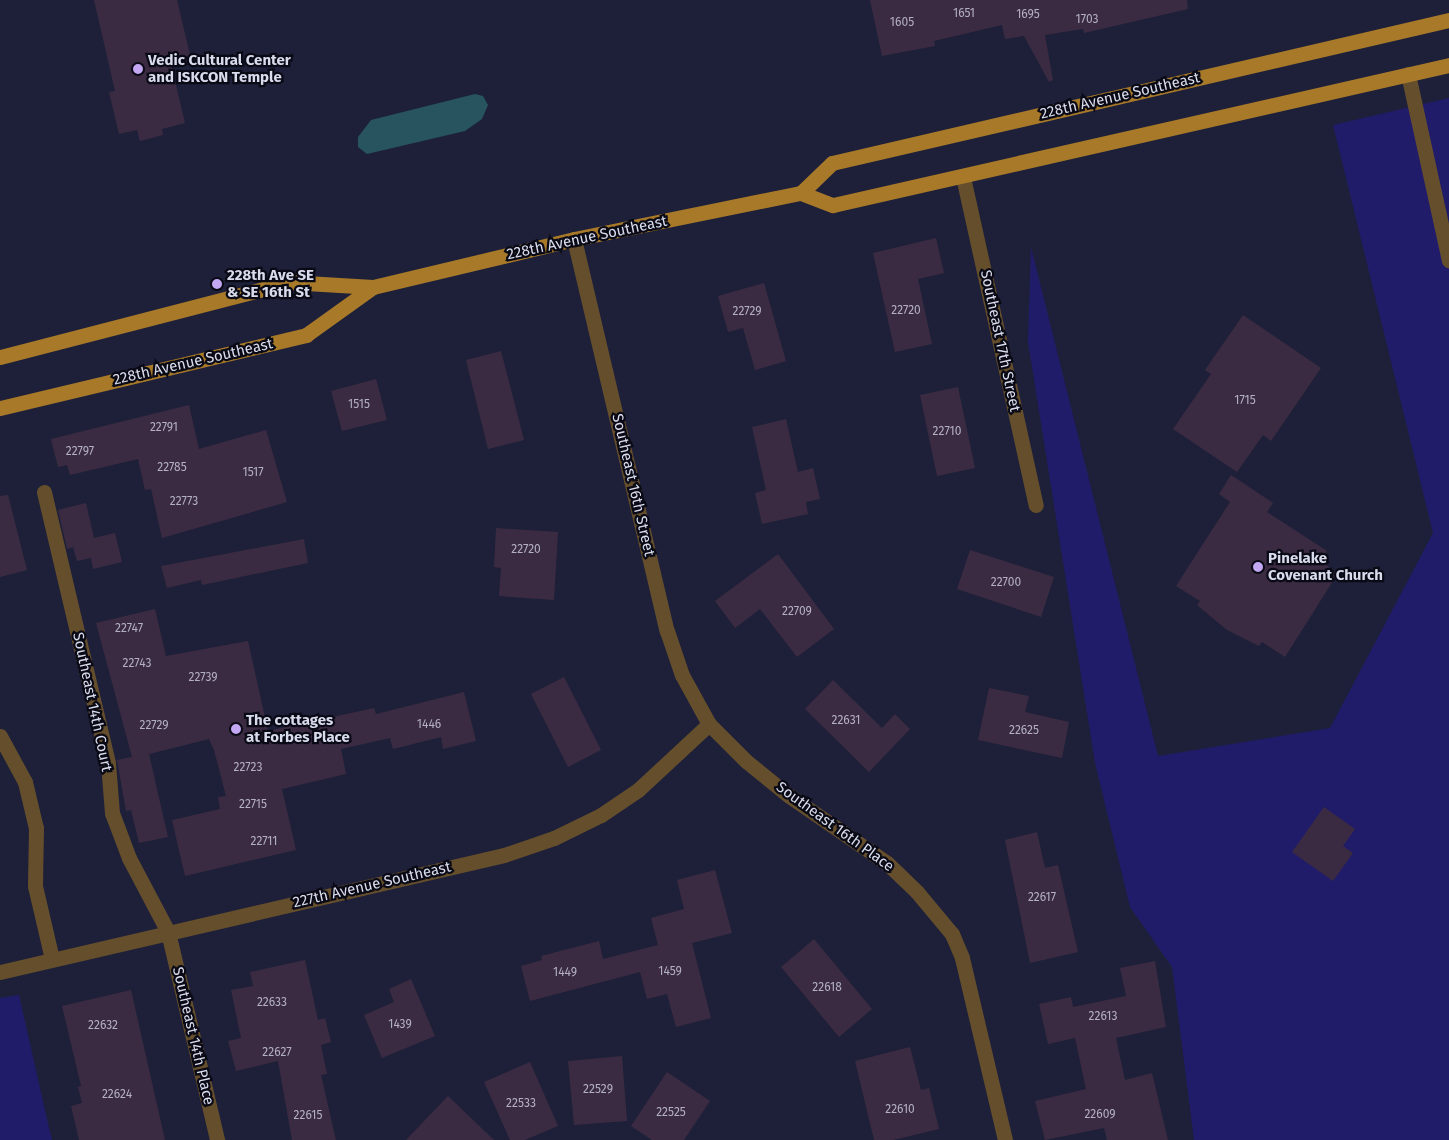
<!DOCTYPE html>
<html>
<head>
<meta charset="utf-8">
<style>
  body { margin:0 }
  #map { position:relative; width:1449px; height:1140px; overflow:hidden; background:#1d2038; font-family:"Fira Sans",sans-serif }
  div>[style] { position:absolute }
  .green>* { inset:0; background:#211c69 }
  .water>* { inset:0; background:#27545e }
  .building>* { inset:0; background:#3b2b42 }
  .minor>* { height:15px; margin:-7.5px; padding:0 7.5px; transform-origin:7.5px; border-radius:7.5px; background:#654e2c }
  .major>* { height:15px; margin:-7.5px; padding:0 7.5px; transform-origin:7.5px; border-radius:7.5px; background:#a77929 }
  .dots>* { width:14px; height:14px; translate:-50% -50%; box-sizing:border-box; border:2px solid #090a15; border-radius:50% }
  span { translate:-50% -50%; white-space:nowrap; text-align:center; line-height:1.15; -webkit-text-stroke:4.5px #090a15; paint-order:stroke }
  .number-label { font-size:12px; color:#b2b0c2 }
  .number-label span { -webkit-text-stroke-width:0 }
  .poi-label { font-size:15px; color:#d9dced; font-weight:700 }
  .left { translate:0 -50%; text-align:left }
  .street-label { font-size:15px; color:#d9dced }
</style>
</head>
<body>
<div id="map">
  <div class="green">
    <div style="clip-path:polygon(1449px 98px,1449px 1140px,1194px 1140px,1172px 967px,1130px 907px,1095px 763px,1028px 342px,1031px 247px,1158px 756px,1330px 728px,1433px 533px,1333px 125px)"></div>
    <div style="clip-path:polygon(19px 995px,47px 1119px,52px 1140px,0 1140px,0 998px)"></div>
  </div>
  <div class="water">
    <div style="clip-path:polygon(475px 94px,483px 96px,488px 105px,482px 119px,465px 131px,367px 154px,358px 147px,358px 137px,371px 120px)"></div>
  </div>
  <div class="building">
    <div style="clip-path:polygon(94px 0,177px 0,191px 59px,171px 64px,185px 123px,162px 129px,163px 135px,140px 141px,137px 130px,119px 134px,109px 92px,115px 91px)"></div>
    <div style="clip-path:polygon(870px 0,1187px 0,1188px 9px,1084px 33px,1083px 29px,1045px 35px,1053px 80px,1049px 82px,1024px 36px,1005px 39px,1002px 25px,934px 41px,935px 46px,882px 56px)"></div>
    <div style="clip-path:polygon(936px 238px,944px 273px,918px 279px,932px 344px,895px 352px,873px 253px)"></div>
    <div style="clip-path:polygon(764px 283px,786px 361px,755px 370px,743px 328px,728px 332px,718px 296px)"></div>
    <div style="clip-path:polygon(1243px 315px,1321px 368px,1271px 441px,1263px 435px,1237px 472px,1173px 429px,1211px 374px,1205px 370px)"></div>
    <div style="clip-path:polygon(501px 351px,524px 440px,488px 449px,466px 360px)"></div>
    <div style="clip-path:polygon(376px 379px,387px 420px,342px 431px,331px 391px)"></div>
    <div style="clip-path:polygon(958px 387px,975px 468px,937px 476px,920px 395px)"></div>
    <div style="clip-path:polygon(189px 405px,199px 449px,266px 430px,287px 502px,162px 538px,151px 489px,145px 490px,138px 459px,70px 475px,67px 465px,58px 467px,51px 439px)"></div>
    <div style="clip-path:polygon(786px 419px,798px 472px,813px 468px,820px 499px,806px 502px,808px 514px,762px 524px,755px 493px,766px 490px,752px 427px)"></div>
    <div style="clip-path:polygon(1231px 475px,1273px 503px,1267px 512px,1327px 551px,1320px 561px,1338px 573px,1285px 657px,1262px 642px,1259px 646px,1227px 630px,1197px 605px,1200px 601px,1176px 586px,1230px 502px,1219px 494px)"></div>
    <div style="clip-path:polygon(8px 495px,27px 570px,0 577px,0 496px)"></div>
    <div style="clip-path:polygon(86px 503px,94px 538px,115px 533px,122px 562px,93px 569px,91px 558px,77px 561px,73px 547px,67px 549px,58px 510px)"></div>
    <div style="clip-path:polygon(496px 528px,558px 532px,554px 600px,499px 596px,501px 568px,494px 567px)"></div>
    <div style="clip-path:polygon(304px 539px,308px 563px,202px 585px,201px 580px,167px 588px,161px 566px)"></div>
    <div style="clip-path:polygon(970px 550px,1054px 577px,1041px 617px,957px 589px)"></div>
    <div style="clip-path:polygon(778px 554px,834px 629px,797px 657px,760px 609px,735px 628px,715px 601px)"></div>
    <div style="clip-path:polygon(155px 609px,166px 656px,248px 641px,268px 731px,374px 708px,376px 714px,464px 692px,476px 741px,443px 749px,441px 737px,393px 749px,390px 738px,341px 749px,346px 774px,282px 789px,296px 850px,185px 876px,172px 820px,220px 809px,218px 797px,226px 796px,214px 750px,209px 739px,149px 754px,168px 837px,139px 843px,131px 810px,126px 811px,117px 760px,132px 757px,96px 623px)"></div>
    <div style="clip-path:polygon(564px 677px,601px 750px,568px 767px,531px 694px)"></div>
    <div style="clip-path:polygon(833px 680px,882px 728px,895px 714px,910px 729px,869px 772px,805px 709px)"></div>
    <div style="clip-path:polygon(989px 688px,1029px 696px,1025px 712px,1069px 722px,1062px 758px,978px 740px)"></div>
    <div style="clip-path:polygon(1324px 807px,1355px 829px,1343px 846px,1353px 853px,1333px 881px,1292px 852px)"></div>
    <div style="clip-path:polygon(1037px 832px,1045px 868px,1058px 865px,1078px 952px,1030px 963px,1005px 840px)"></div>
    <div style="clip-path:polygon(715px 870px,732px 933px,692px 943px,711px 1018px,676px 1027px,667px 994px,647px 999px,640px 972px,530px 1001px,521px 966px,542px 960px,541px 956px,599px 941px,603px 959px,658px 945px,651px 918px,684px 909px,677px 880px)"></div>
    <div style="clip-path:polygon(814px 939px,872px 1009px,839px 1037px,781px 967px)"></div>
    <div style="clip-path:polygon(305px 960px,318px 1020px,325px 1018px,331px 1042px,321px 1045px,327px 1074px,321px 1075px,336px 1140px,292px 1140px,278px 1061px,236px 1071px,228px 1041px,241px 1038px,231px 990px,253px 986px,250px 972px)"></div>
    <div style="clip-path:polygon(1155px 961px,1166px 1027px,1116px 1038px,1125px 1080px,1152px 1073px,1168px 1140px,1107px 1140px,1104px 1128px,1045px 1140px,1035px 1101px,1086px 1089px,1075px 1038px,1048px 1044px,1039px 1004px,1071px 997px,1073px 1007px,1126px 996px,1120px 968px)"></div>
    <div style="clip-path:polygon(411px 979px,435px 1036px,382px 1058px,364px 1015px,394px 1002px,389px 989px)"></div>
    <div style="clip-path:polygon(131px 990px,165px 1140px,79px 1140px,71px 1106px,82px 1103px,78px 1087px,81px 1086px,62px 1006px)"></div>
    <div style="clip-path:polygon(910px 1047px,921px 1090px,929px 1088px,939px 1129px,893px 1140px,874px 1140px,855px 1061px)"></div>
    <div style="clip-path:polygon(622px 1056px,627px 1121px,574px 1125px,568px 1061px)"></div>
    <div style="clip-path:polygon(530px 1062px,558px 1126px,525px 1140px,510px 1140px,484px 1082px)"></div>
    <div style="clip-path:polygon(667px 1072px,710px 1101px,684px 1140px,652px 1140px,631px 1126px)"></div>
    <div style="clip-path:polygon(448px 1096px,494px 1140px,406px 1140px)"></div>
  </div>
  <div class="minor">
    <div style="left:1408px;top:74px;width:191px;rotate:77.6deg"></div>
    <div style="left:963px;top:177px;width:336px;rotate:77.5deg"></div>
    <div style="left:574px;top:239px;width:403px;rotate:76.7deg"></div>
    <div style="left:667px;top:631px;width:46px;rotate:71.2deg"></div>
    <div style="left:682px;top:675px;width:56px;rotate:61.1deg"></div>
    <div style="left:709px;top:724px;width:52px;rotate:45deg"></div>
    <div style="left:746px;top:761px;width:54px;rotate:39deg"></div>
    <div style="left:788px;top:795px;width:120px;rotate:34.5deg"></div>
    <div style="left:887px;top:863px;width:42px;rotate:44deg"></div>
    <div style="left:917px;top:892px;width:55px;rotate:50.2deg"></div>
    <div style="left:952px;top:934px;width:26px;rotate:67deg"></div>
    <div style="left:962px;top:958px;width:187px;rotate:76.7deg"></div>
    <div style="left:44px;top:492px;width:278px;rotate:76.7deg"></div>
    <div style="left:108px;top:763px;width:50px;rotate:85.4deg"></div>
    <div style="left:112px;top:813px;width:48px;rotate:69.3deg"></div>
    <div style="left:129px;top:858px;width:84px;rotate:62.2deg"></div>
    <div style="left:168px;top:932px;width:214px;rotate:76.7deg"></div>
    <div style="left:0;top:736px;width:52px;rotate:61.5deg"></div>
    <div style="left:25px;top:782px;width:47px;rotate:76.6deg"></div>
    <div style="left:36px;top:828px;width:58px;rotate:91deg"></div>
    <div style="left:35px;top:886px;width:75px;rotate:76.9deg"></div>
    <div style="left:0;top:972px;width:517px;rotate:-13.07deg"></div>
    <div style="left:504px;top:855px;width:53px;rotate:-18.8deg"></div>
    <div style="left:554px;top:838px;width:52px;rotate:-26.1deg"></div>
    <div style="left:601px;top:815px;width:45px;rotate:-34deg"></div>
    <div style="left:638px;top:790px;width:97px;rotate:-42.9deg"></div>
  </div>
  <div class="major">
    <div style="left:801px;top:193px;width:34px;rotate:21deg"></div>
    <div style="left:833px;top:205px;width:632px;rotate:-12.8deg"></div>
    <div style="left:0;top:357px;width:299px;rotate:-14.5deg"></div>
    <div style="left:289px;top:282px;width:84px;rotate:3.4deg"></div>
    <div style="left:373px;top:287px;width:207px;rotate:-13.4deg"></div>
    <div style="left:574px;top:239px;width:232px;rotate:-11.5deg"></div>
    <div style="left:801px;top:193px;width:43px;rotate:-44.1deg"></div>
    <div style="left:832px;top:163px;width:633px;rotate:-13.05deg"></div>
    <div style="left:0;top:408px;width:315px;rotate:-13.4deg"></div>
    <div style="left:306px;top:335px;width:82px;rotate:-35.6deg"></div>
  </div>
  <div class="dots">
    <div style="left:138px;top:69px;background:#c3a7f2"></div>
    <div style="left:217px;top:284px;background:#c3a7f2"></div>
    <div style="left:1258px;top:567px;background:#c3a7f2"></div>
    <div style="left:236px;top:729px;background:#c3a7f2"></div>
  </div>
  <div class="number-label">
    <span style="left:964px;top:14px">1651</span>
    <span style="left:1028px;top:15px">1695</span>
    <span style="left:1087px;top:20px">1703</span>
    <span style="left:902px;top:23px">1605</span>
    <span style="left:906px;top:311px">22720</span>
    <span style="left:747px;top:312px">22729</span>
    <span style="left:1245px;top:401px">1715</span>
    <span style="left:359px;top:405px">1515</span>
    <span style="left:164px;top:428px">22791</span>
    <span style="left:947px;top:432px">22710</span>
    <span style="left:80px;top:452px">22797</span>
    <span style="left:172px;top:468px">22785</span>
    <span style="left:253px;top:473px">1517</span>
    <span style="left:184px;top:502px">22773</span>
    <span style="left:526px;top:550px">22720</span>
    <span style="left:1006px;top:583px">22700</span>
    <span style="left:797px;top:612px">22709</span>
    <span style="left:129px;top:629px">22747</span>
    <span style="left:137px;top:664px">22743</span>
    <span style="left:203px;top:678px">22739</span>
    <span style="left:846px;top:721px">22631</span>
    <span style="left:429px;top:725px">1446</span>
    <span style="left:154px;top:726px">22729</span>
    <span style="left:1024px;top:731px">22625</span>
    <span style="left:248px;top:768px">22723</span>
    <span style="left:253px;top:805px">22715</span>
    <span style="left:264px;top:842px">22711</span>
    <span style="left:1042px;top:898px">22617</span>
    <span style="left:670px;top:972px">1459</span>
    <span style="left:565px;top:973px">1449</span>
    <span style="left:827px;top:988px">22618</span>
    <span style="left:272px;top:1003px">22633</span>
    <span style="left:1103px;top:1017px">22613</span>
    <span style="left:400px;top:1025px">1439</span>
    <span style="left:103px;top:1026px">22632</span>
    <span style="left:277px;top:1053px">22627</span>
    <span style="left:598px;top:1090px">22529</span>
    <span style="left:117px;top:1095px">22624</span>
    <span style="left:521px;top:1104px">22533</span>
    <span style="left:900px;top:1110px">22610</span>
    <span style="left:671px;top:1113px">22525</span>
    <span style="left:1100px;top:1115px">22609</span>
    <span style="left:308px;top:1116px">22615</span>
  </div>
  <div class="poi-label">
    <span class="left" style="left:148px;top:69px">Vedic Cultural Center<br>and ISKCON Temple</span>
    <span class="left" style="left:227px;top:284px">228th Ave SE<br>&amp; SE 16th St</span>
    <span class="left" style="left:1268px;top:567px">Pinelake<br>Covenant Church</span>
    <span class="left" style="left:246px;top:729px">The cottages<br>at Forbes Place</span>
  </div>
  <div class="street-label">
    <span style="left:1120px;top:96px;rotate:-13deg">228th Avenue Southeast</span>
    <span style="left:587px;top:238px;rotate:-12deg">228th Avenue Southeast</span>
    <span style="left:1000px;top:341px;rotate:78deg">Southeast 17th Street</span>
    <span style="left:193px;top:362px;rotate:-13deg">228th Avenue Southeast</span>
    <span style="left:633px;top:485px;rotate:77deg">Southeast 16th Street</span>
    <span style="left:92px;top:702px;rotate:78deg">Southeast 14th Court</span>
    <span style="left:835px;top:827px;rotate:36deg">Southeast 16th Place</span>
    <span style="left:372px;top:885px;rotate:-13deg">227th Avenue Southeast</span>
    <span style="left:193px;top:1036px;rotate:77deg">Southeast 14th Place</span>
  </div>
</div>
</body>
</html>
